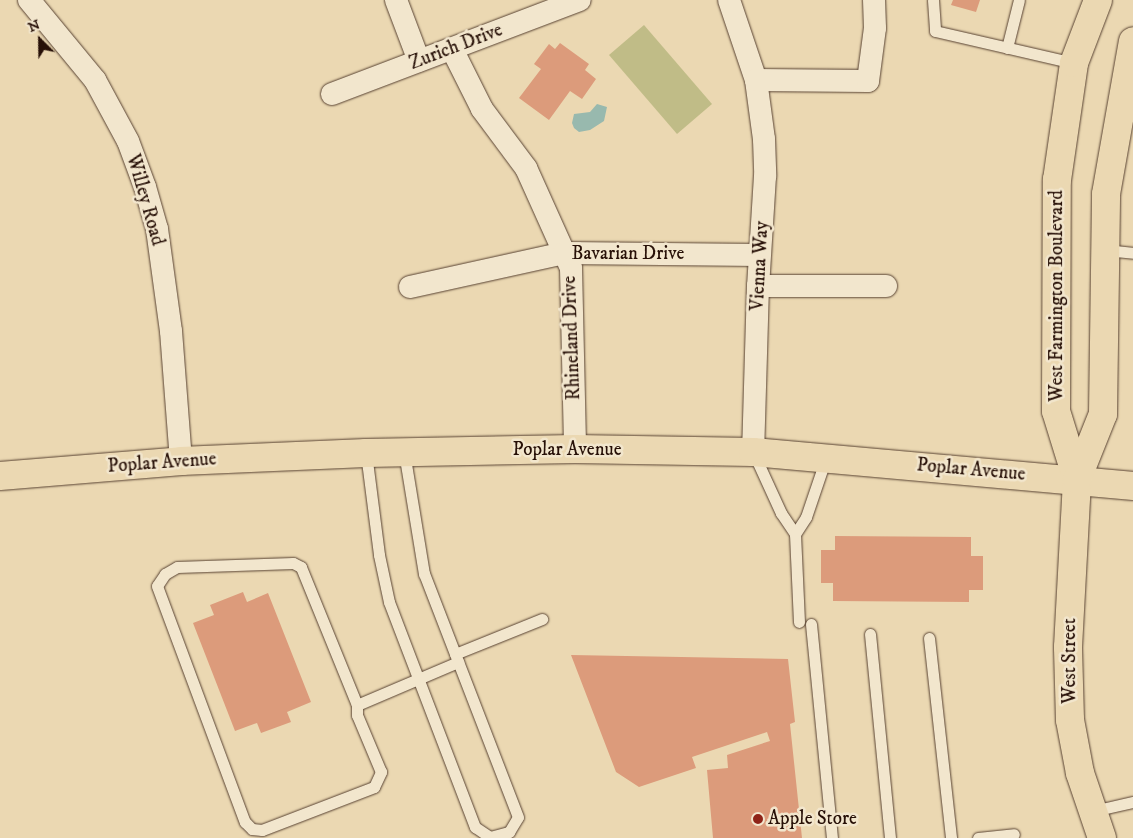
<!DOCTYPE html>
<html>
<head>
<meta charset="utf-8">
<style>
  body { margin:0 }
  #map { position:relative; width:1133px; height:838px; overflow:hidden; background:#ebd8b2; font-family:"IM FELL DW Pica",serif }
  div>[style] { position:absolute }
  .green>* { inset:0; background:#c0bc87 }
  .water>* { inset:0; background:#98b9ae }
  .building>* { inset:0; background:#dc9b7b }
  .roads { filter:drop-shadow(0 0 1px #584232) drop-shadow(0 0 1px #584232) }
  .lane>* { height:11px; margin:-5.5px; padding:0 5.5px; transform-origin:5.5px; border-radius:5.5px; background:#f2e6cd }
  .street>* { height:22px; margin:-11px; padding:0 11px; transform-origin:11px; border-radius:11px; background:#f2e6cd }
  .primary>* { height:28px; margin:-14px; padding:0 14px; transform-origin:14px; border-radius:14px; background:#ebd8b2 }
  .dots>* { width:14px; height:14px; translate:-50% -50%; box-sizing:border-box; border:2px solid #f2e6cd; border-radius:50% }
  span { translate:-50% -50%; white-space:nowrap; text-align:center; line-height:1.15; -webkit-text-stroke:5px #f2e6cd; paint-order:stroke }
  .street-label { font-size:19px; color:#271007 }
  .poi-label { font-size:19px; color:#271007 }
  .left { translate:0 -50%; text-align:left }
  .north { position:absolute; left:15px; top:15px; width:50px; height:50px; -webkit-text-stroke:4px #f2e6cd; paint-order:stroke; rotate:337deg; font-size:14px; font-weight:700; line-height:20px; text-align:center; color:#271007 }
  .north::after { content:''; display:block; margin:auto; width:18px; height:22px; background:#271007; clip-path:polygon(50% 0,100% 100%,50% 72%,0 100%) }
</style>
</head>
<body>
<div id="map">
  <div class="green">
    <div style="clip-path:polygon(644px 25px,712px 104px,677px 134px,609px 55px)"></div>
  </div>
  <div class="water">
    <div style="clip-path:polygon(597px 104px,607px 107px,604px 121px,590px 130px,579px 132px,574px 128px,572px 123px,574px 114px,590px 112px)"></div>
  </div>
  <div class="building">
    <div style="clip-path:polygon(953px 0,980px 0,976px 12px,951px 5px)"></div>
    <div style="clip-path:polygon(560px 43px,589px 64px,585px 70px,596px 79px,582px 99px,570px 91px,549px 120px,519px 98px,541px 69px,534px 64px,549px 44px,555px 49px)"></div>
    <div style="clip-path:polygon(835px 536px,971px 537px,971px 556px,983px 556px,983px 590px,969px 590px,969px 602px,833px 601px,833px 583px,821px 583px,821px 550px,835px 550px)"></div>
    <div style="clip-path:polygon(243px 592px,247px 602px,268px 593px,311px 702px,287px 712px,291px 722px,261px 733px,257px 723px,235px 731px,193px 623px,214px 615px,210px 605px)"></div>
    <div style="clip-path:polygon(571px 655px,788px 659px,795px 722px,790px 724px,802px 838px,713px 838px,707px 770px,728px 768px,727px 755px,770px 741px,767px 732px,692px 757px,696px 768px,639px 787px,616px 772px)"></div>
  </div>
  <div class="roads">
    <div class="lane">
      <div style="left:933px;top:0;width:31px;rotate:86deg"></div>
      <div style="left:935px;top:31px;width:143px;rotate:13deg"></div>
      <div style="left:1007px;top:48px;width:49px;rotate:-76deg"></div>
      <div style="left:1106px;top:250px;width:27px;rotate:6deg"></div>
      <div style="left:366px;top:453px;width:103px;rotate:82.7deg"></div>
      <div style="left:379px;top:555px;width:48px;rotate:78deg"></div>
      <div style="left:389px;top:602px;width:241px;rotate:69.1deg"></div>
      <div style="left:475px;top:827px;width:18px;rotate:34deg"></div>
      <div style="left:490px;top:837px;width:20px;rotate:-15deg"></div>
      <div style="left:509px;top:832px;width:17px;rotate:-59deg"></div>
      <div style="left:518px;top:817px;width:261px;rotate:-111.1deg"></div>
      <div style="left:424px;top:574px;width:124px;rotate:-99.3deg"></div>
      <div style="left:754px;top:454px;width:65px;rotate:65.4deg"></div>
      <div style="left:781px;top:513px;width:25px;rotate:56deg"></div>
      <div style="left:795px;top:534px;width:88px;rotate:87.4deg"></div>
      <div style="left:795px;top:534px;width:20px;rotate:-57deg"></div>
      <div style="left:806px;top:517px;width:62px;rotate:-71.3deg"></div>
      <div style="left:811px;top:624px;width:215px;rotate:84.4deg"></div>
      <div style="left:870px;top:634px;width:205px;rotate:84.4deg"></div>
      <div style="left:929px;top:638px;width:201px;rotate:83.7deg"></div>
      <div style="left:455px;top:654px;width:94px;rotate:-21.9deg"></div>
      <div style="left:357px;top:705px;width:149px;rotate:-112.1deg"></div>
      <div style="left:301px;top:567px;width:9px;rotate:-153deg"></div>
      <div style="left:293px;top:563px;width:116px;rotate:178deg"></div>
      <div style="left:177px;top:567px;width:14px;rotate:150deg"></div>
      <div style="left:165px;top:574px;width:14px;rotate:124deg"></div>
      <div style="left:157px;top:586px;width:252px;rotate:69.6deg"></div>
      <div style="left:245px;top:822px;width:10px;rotate:45deg"></div>
      <div style="left:252px;top:829px;width:10px;rotate:6deg"></div>
      <div style="left:262px;top:830px;width:120px;rotate:-21deg"></div>
      <div style="left:374px;top:787px;width:17px;rotate:-65deg"></div>
      <div style="left:381px;top:772px;width:62px;rotate:-112.8deg"></div>
      <div style="left:357px;top:715px;width:10px;rotate:-90deg"></div>
      <div style="left:357px;top:705px;width:110px;rotate:-23.1deg"></div>
      <div style="left:1093px;top:811px;width:41px;rotate:-12.7deg"></div>
      <div style="left:978px;top:838px;width:36px;rotate:-6deg"></div>
    </div>
    <div class="street">
      <div style="left:29px;top:0;width:104px;rotate:50.5deg"></div>
      <div style="left:95px;top:80px;width:69px;rotate:61.6deg"></div>
      <div style="left:128px;top:141px;width:49px;rotate:69.7deg"></div>
      <div style="left:145px;top:187px;width:44px;rotate:74.1deg"></div>
      <div style="left:157px;top:229px;width:103px;rotate:82.2deg"></div>
      <div style="left:171px;top:331px;width:130px;rotate:85.6deg"></div>
      <div style="left:396px;top:0;width:65px;rotate:69.3deg"></div>
      <div style="left:729px;top:0;width:84px;rotate:71.4deg"></div>
      <div style="left:756px;top:80px;width:60px;rotate:82.3deg"></div>
      <div style="left:764px;top:139px;width:37px;rotate:88deg"></div>
      <div style="left:765px;top:176px;width:110px;rotate:93.6deg"></div>
      <div style="left:758px;top:286px;width:166px;rotate:91.7deg"></div>
      <div style="left:452px;top:49px;width:67px;rotate:63.4deg"></div>
      <div style="left:482px;top:109px;width:74px;rotate:53.3deg"></div>
      <div style="left:526px;top:168px;width:110px;rotate:65.8deg"></div>
      <div style="left:571px;top:268px;width:181px;rotate:88.7deg"></div>
      <div style="left:756px;top:80px;width:112px;rotate:0.5deg"></div>
      <div style="left:868px;top:81px;width:53px;rotate:-82.5deg"></div>
      <div style="left:875px;top:28px;width:28px;rotate:-92deg"></div>
      <div style="left:332px;top:94px;width:265px;rotate:-20.8deg"></div>
      <div style="left:758px;top:286px;width:128px"></div>
      <div style="left:410px;top:287px;width:158px;rotate:-12.4deg"></div>
      <div style="left:564px;top:253px;width:195px;rotate:0.6deg"></div>
    </div>
    <div class="primary">
      <div style="left:0;top:476px;width:182px;rotate:-4.7deg"></div>
      <div style="left:181px;top:461px;width:185px;rotate:-2.5deg"></div>
      <div style="left:366px;top:453px;width:209px;rotate:-1.1deg"></div>
      <div style="left:575px;top:449px;width:178px;rotate:1deg"></div>
      <div style="left:753px;top:452px;width:382px;rotate:5.1deg"></div>
      <div style="left:1077px;top:479px;width:71px;rotate:-107.2deg"></div>
      <div style="left:1056px;top:411px;width:231px;rotate:-89.8deg"></div>
      <div style="left:1057px;top:180px;width:118px;rotate:-81.7deg"></div>
      <div style="left:1074px;top:63px;width:67px;rotate:-69.1deg"></div>
      <div style="left:1102px;top:838px;width:69px;rotate:-108.7deg"></div>
      <div style="left:1080px;top:773px;width:54px;rotate:-100.7deg"></div>
      <div style="left:1070px;top:720px;width:73px;rotate:-91.6deg"></div>
      <div style="left:1068px;top:647px;width:168px;rotate:-86.9deg"></div>
      <div style="left:1077px;top:479px;width:70px;rotate:-68.2deg"></div>
      <div style="left:1103px;top:414px;width:220px;rotate:-89.2deg"></div>
      <div style="left:1106px;top:194px;width:155px;rotate:-80deg"></div>
    </div>
  </div>
  <div class="dots">
    <div style="left:758px;top:819px;background:#8f2418"></div>
  </div>
  <div class="street-label">
    <span style="left:456px;top:47px;rotate:-21deg">Zurich Drive</span>
    <span style="left:145px;top:200px;rotate:74deg">Willey Road</span>
    <span style="left:628px;top:254px">Bavarian Drive</span>
    <span style="left:760px;top:266px;rotate:-87deg">Vienna Way</span>
    <span style="left:1057px;top:296px;rotate:-90deg">West Farmington Boulevard</span>
    <span style="left:572px;top:338px;rotate:-92deg">Rhineland Drive</span>
    <span style="left:567px;top:450px">Poplar Avenue</span>
    <span style="left:162px;top:463px;rotate:-4deg">Poplar Avenue</span>
    <span style="left:971px;top:470px;rotate:5deg">Poplar Avenue</span>
    <span style="left:1070px;top:661px;rotate:-90deg">West Street</span>
  </div>
  <div class="poi-label">
    <span class="left" style="left:768px;top:819px">Apple Store</span>
  </div>
  <div class="north">N</div>
</div>
</body>
</html>
